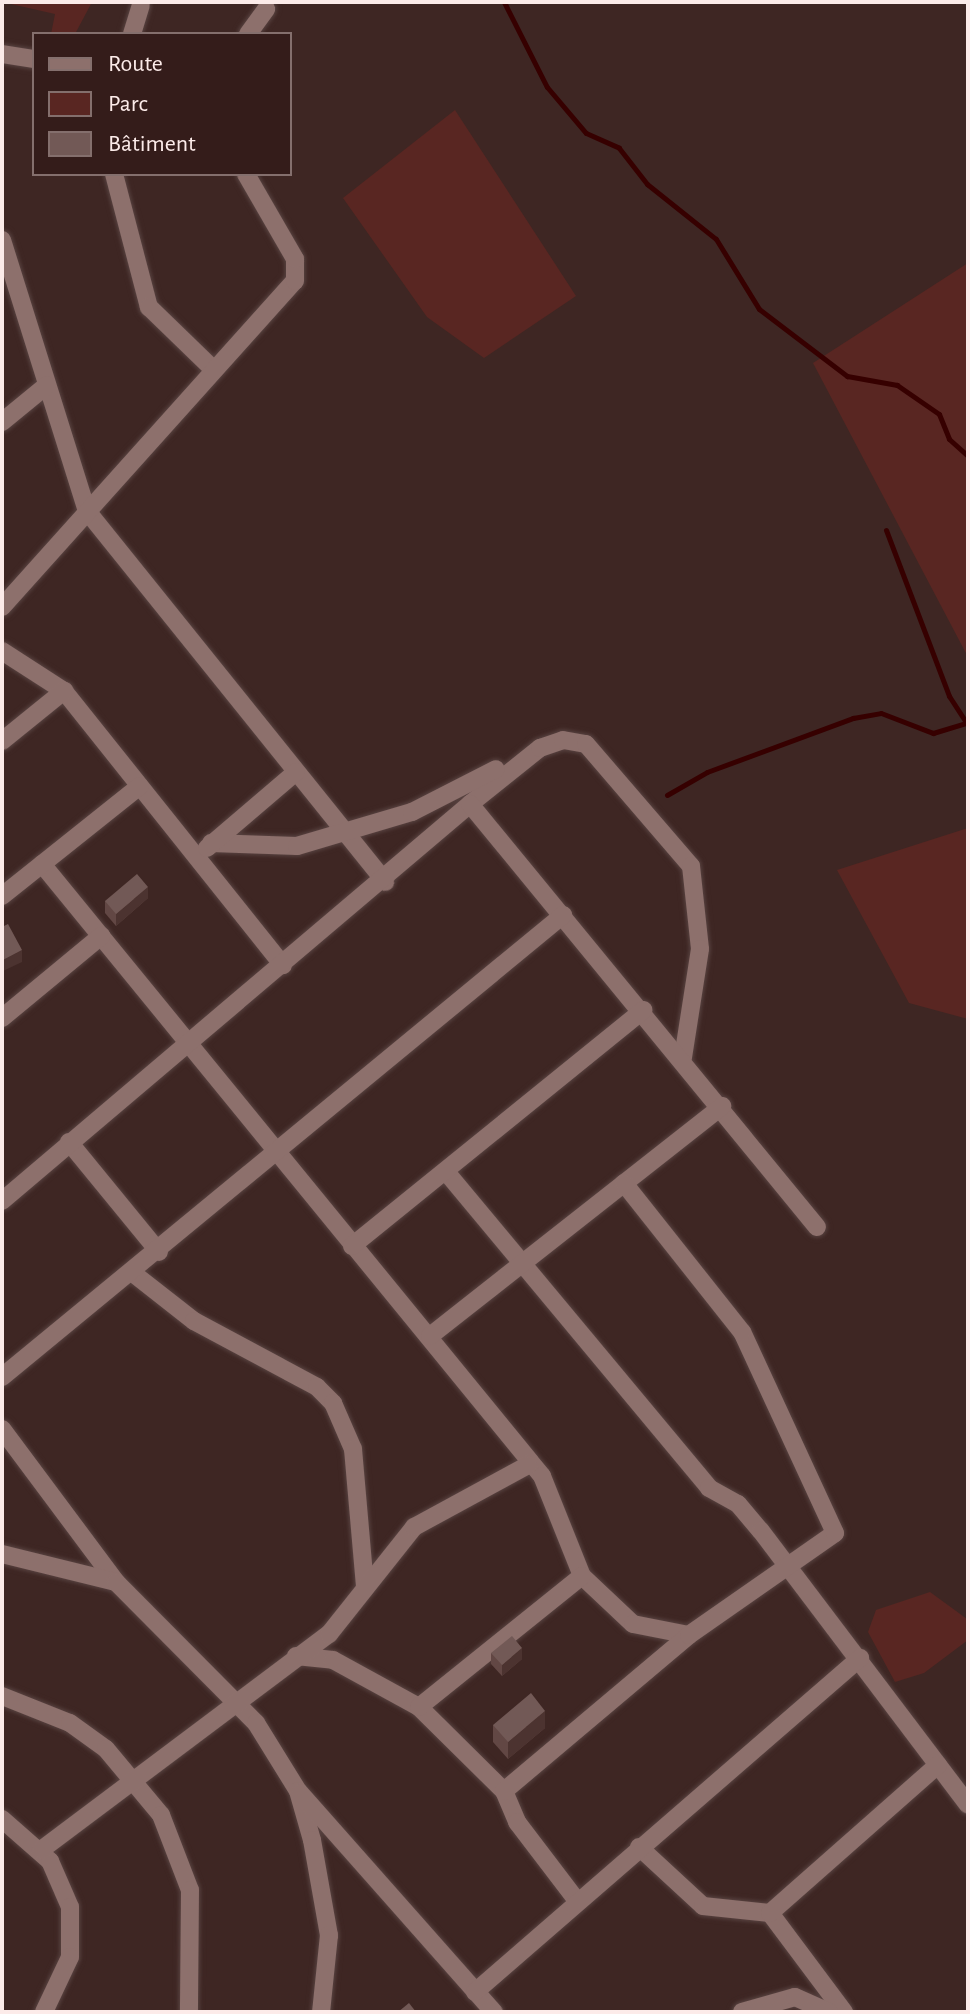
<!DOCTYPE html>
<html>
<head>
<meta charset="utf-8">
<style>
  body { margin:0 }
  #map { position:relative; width:970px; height:2014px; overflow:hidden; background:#3e2623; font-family:"Alegreya Sans",sans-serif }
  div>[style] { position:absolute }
  .green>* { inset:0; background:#592622 }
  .stream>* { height:5px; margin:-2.5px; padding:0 2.5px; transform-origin:2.5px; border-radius:2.5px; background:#360000 }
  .roads { filter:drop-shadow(0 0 2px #584341) drop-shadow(0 0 2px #584341) }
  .minor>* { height:18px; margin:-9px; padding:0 9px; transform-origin:9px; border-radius:9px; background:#8d706c }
  .wall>* { inset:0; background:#624744 }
  .shaded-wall>* { inset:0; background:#4c3330 }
  .building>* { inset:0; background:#725956 }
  span { translate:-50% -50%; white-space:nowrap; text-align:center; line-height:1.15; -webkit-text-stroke:7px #341c1a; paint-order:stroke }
  .frame { position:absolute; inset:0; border:4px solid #fcebe9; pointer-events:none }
  .legend { position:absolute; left:32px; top:32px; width:260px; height:144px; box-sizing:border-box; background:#341c1a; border:2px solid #846f6d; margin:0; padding:10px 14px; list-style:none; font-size:24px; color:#fcebe9 }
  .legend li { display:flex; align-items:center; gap:16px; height:40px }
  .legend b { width:40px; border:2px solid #846f6d }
</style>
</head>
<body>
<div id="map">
  <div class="green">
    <div style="clip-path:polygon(2px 2px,92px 2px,75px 34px,51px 34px,55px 14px)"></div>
    <div style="clip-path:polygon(455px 110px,576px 296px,484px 358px,427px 317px,343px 198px)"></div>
    <div style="clip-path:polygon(968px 263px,968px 657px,813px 363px)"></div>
    <div style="clip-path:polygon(968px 828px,968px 1019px,909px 1003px,837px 870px)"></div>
    <div style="clip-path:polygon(930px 1592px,967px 1619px,968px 1640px,924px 1673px,895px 1682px,868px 1632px,876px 1610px)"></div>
  </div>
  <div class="stream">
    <div style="left:504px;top:2px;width:95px;rotate:63.2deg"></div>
    <div style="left:547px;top:87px;width:60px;rotate:49.7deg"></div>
    <div style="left:586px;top:133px;width:36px;rotate:24deg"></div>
    <div style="left:619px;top:148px;width:46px;rotate:52.1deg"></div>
    <div style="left:647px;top:184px;width:88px;rotate:38.6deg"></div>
    <div style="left:716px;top:239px;width:82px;rotate:58.4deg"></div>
    <div style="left:759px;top:309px;width:111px;rotate:37.3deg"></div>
    <div style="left:847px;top:376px;width:51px;rotate:10.2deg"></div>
    <div style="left:897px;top:385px;width:51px;rotate:34.6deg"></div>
    <div style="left:939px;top:414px;width:27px;rotate:68deg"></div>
    <div style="left:949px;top:439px;width:25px;rotate:42deg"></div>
    <div style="left:886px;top:530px;width:178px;rotate:69.2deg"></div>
    <div style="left:949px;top:696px;width:33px;rotate:57deg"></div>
    <div style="left:667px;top:795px;width:46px;rotate:-29.9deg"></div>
    <div style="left:707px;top:772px;width:156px;rotate:-20.3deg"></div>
    <div style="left:853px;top:718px;width:28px;rotate:-10deg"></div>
    <div style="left:881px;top:713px;width:56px;rotate:21deg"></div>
    <div style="left:933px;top:733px;width:34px;rotate:-17deg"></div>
  </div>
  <div class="roads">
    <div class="minor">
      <div style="left:132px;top:34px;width:30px;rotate:-73deg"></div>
      <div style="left:248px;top:34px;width:31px;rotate:-54deg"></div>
      <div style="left:2px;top:54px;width:32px;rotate:9deg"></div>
      <div style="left:114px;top:174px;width:138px;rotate:75.3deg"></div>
      <div style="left:149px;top:307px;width:89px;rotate:44.1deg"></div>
      <div style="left:2px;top:240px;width:284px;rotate:72.6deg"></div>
      <div style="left:87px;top:511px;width:476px;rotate:51.2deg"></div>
      <div style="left:2px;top:422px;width:58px;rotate:-39.4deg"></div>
      <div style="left:2px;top:607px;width:438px;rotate:-48.1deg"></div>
      <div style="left:295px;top:281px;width:22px;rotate:-90deg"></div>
      <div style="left:295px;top:259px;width:98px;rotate:-120deg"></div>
      <div style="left:2px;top:651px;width:74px;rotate:32.8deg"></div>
      <div style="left:64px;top:691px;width:351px;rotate:51.4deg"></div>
      <div style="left:2px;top:741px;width:80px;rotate:-38.9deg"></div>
      <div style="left:470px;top:804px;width:90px;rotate:-38.7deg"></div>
      <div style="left:540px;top:748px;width:24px;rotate:-19deg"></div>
      <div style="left:563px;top:740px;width:23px;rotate:10deg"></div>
      <div style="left:586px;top:744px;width:161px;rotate:49.3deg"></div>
      <div style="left:691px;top:866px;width:83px;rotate:83.8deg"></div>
      <div style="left:700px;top:949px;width:110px;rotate:98.9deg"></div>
      <div style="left:211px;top:843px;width:86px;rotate:2deg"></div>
      <div style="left:297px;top:846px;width:120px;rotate:-16.5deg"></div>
      <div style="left:412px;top:812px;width:94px;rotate:-27.1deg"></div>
      <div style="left:207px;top:848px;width:117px;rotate:-40.5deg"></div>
      <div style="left:42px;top:864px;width:790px;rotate:50.75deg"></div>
      <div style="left:542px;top:1476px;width:108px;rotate:68.2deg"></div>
      <div style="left:582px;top:1576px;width:70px;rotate:43.3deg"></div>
      <div style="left:633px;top:1624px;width:57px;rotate:11.1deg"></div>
      <div style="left:2px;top:896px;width:176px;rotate:-38.6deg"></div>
      <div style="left:2px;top:1018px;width:129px;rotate:-39.6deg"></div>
      <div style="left:69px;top:1142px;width:142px;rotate:50.7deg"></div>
      <div style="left:447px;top:1173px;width:410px;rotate:50.2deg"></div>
      <div style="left:709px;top:1488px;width:33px;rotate:29deg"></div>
      <div style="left:738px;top:1504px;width:35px;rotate:50deg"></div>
      <div style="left:761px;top:1531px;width:343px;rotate:52.9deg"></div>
      <div style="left:2px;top:1201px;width:614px;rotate:-40.31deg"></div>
      <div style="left:470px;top:804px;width:547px;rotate:50.64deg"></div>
      <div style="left:352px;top:1246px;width:375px;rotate:-39deg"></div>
      <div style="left:134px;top:1274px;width:76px;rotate:38.1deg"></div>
      <div style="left:194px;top:1321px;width:140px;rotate:28.2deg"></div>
      <div style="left:317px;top:1387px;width:23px;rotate:45deg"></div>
      <div style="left:333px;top:1403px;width:50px;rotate:66.5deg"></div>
      <div style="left:353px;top:1449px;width:139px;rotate:85deg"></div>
      <div style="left:430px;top:1336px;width:372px;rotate:-38.2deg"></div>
      <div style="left:2px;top:1377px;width:727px;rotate:-39.47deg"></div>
      <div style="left:2px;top:1429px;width:191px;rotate:53.3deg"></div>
      <div style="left:2px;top:1554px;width:117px;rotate:13.8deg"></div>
      <div style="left:116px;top:1582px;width:199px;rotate:45.2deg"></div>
      <div style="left:256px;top:1723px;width:80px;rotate:58.3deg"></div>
      <div style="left:298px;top:1791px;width:51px;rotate:74.1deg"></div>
      <div style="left:312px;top:1840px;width:97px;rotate:79.9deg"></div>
      <div style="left:329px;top:1935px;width:77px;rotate:95.9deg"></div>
      <div style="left:296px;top:1656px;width:37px;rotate:6deg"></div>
      <div style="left:333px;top:1660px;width:98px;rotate:28.7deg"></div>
      <div style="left:419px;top:1707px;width:120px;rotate:44.7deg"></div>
      <div style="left:504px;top:1791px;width:34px;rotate:67deg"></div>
      <div style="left:517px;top:1822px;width:96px;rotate:52.7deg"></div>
      <div style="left:2px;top:1696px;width:73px;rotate:21.7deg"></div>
      <div style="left:70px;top:1723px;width:44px;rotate:35.8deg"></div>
      <div style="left:106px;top:1749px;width:86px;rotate:50.2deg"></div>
      <div style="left:161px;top:1815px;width:80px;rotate:68.9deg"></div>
      <div style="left:190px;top:1890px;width:122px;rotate:90.5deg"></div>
      <div style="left:419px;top:1707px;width:209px;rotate:-38.8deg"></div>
      <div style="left:504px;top:1791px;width:242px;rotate:-40.1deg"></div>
      <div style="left:689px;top:1635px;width:178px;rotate:-34.9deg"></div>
      <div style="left:835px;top:1533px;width:221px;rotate:-114.8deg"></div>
      <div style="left:742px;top:1332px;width:190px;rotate:-128.4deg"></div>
      <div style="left:300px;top:1793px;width:293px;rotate:48.5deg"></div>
      <div style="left:2px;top:1819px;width:64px;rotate:41.2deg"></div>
      <div style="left:50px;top:1861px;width:50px;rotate:66.5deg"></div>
      <div style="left:70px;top:1907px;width:50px;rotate:90deg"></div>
      <div style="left:70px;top:1957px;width:61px;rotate:115.3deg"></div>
      <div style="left:639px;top:1847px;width:87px;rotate:42.7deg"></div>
      <div style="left:703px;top:1906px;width:67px;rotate:6deg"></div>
      <div style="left:770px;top:1913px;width:124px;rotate:53.2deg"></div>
      <div style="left:41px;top:1850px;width:360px;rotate:-36.9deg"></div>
      <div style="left:329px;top:1634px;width:137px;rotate:-51.5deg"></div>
      <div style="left:414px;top:1527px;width:130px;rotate:-28.5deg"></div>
      <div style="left:770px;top:1913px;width:224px;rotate:-41.4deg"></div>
      <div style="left:475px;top:1992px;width:510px;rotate:-40.94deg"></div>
      <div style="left:742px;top:2012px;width:55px;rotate:-15.8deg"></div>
      <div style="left:795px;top:1997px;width:37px;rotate:24deg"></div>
    </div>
  </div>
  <div class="wall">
    <div style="clip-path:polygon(148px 898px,116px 926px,105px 913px,105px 901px)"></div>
    <div style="clip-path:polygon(491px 1653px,522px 1659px,502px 1676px,491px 1664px)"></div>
    <div style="clip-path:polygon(493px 1725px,545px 1728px,508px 1759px,493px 1742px)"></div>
  </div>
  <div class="shaded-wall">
    <div style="clip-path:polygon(148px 887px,148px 898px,116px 926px,116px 914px)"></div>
    <div style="clip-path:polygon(22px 950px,22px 962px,3px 971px,3px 960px)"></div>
    <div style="clip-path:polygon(522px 1648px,522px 1659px,502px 1676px,502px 1665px)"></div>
    <div style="clip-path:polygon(545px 1711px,545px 1728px,508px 1759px,508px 1742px)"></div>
  </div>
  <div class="building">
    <div style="clip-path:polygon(137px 874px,148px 887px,116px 914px,105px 901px)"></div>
    <div style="clip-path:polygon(8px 924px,22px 950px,3px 960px,2px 957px,2px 927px)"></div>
    <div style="clip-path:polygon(512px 1636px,522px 1648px,502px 1665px,491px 1653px)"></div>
    <div style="clip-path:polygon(531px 1693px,545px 1711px,508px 1742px,493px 1725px)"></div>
    <div style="clip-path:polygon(409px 2003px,416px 2012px,398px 2012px)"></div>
  </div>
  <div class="frame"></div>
  <ul class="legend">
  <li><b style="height:10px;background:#8d706c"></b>Route</li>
  <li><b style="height:22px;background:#592622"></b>Parc</li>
  <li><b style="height:22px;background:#725956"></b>Bâtiment</li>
  </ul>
</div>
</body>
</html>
